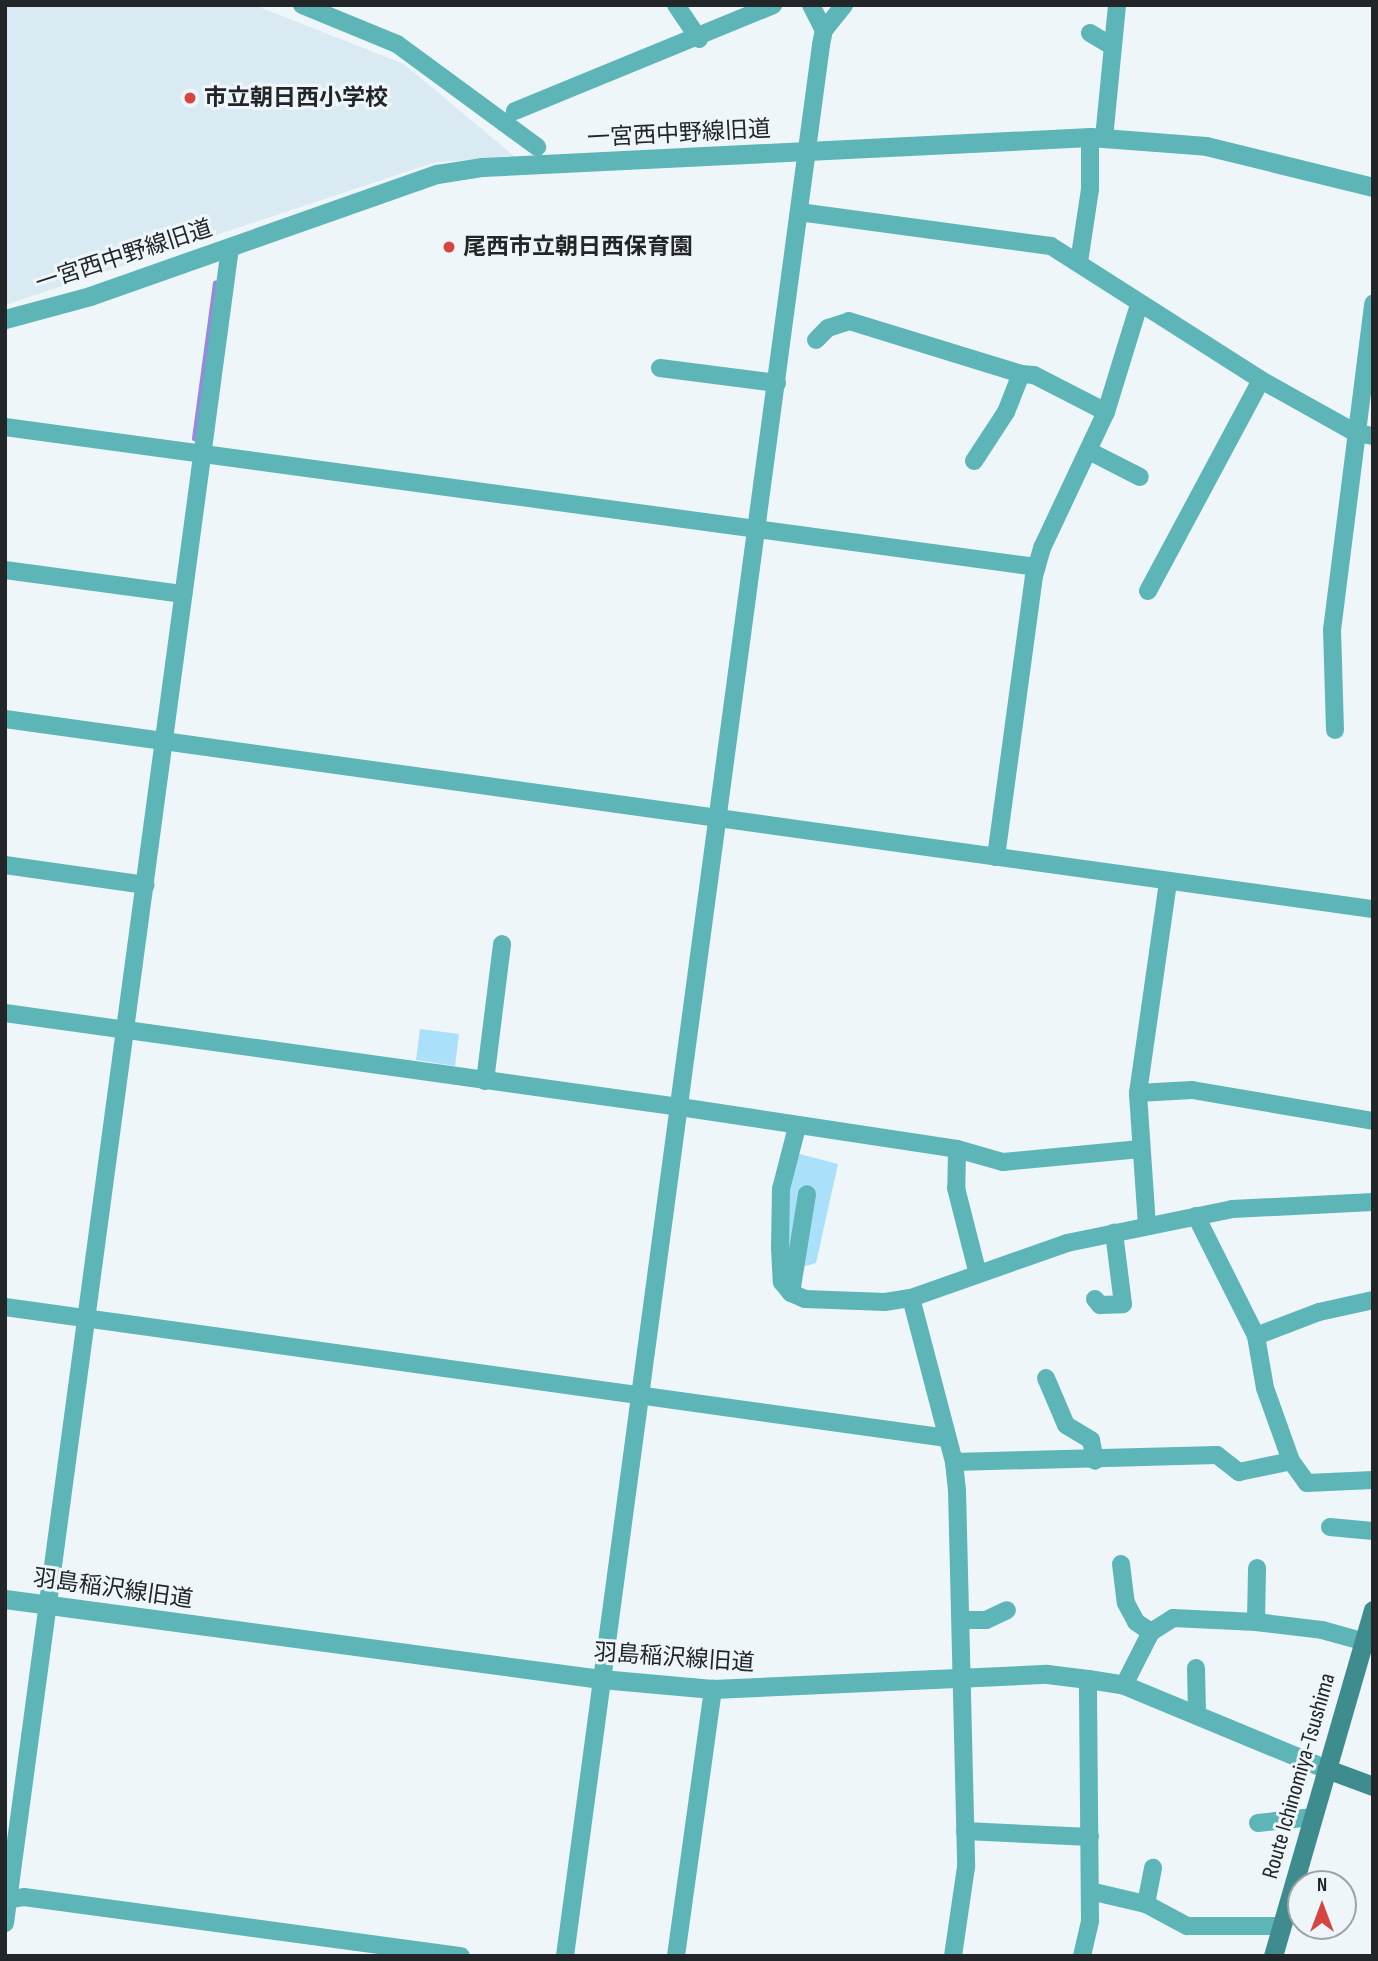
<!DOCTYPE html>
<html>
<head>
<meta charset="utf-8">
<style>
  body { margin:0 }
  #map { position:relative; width:1378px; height:1961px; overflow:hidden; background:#eef6fa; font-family:"Sofia Sans Condensed","Noto Sans JP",sans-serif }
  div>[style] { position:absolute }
  .built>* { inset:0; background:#daeaf2 }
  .green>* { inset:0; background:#aae0fa }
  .stream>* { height:5px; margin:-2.5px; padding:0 2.5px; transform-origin:2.5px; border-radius:2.5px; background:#9987df }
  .minor>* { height:18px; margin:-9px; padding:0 9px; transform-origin:9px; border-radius:9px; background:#5db5b7 }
  .tertiary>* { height:19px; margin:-9.5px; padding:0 9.5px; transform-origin:9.5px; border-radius:9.5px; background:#5db5b7 }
  .secondary>* { height:19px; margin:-9.5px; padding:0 9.5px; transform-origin:9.5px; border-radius:9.5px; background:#3e8c8e }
  .dots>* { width:19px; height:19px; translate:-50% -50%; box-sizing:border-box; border:4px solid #eef6fa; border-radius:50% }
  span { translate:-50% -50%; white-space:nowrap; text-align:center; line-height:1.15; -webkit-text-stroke:6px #eef6fa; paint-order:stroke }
  .poi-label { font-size:23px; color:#232628; font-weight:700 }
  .left { translate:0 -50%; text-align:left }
  .street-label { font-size:23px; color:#232628 }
  .frame { position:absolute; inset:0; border:7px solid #232628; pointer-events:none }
  .north { position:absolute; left:1287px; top:1870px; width:70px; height:70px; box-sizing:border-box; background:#eef6fa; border:2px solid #9da3a6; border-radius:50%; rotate:0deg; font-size:19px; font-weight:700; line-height:28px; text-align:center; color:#232628 }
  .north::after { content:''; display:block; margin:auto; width:24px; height:32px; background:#d54640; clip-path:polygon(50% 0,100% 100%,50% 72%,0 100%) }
</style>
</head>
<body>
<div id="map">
  <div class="built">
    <div style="clip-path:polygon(5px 5px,254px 5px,404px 64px,515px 157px,436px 162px,5px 305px)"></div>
  </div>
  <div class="green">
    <div style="clip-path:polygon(420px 1029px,459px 1034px,455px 1066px,416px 1060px)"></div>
    <div style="clip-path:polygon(788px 1151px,838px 1164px,816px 1263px,795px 1269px,780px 1248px)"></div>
  </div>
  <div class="stream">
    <div style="left:194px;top:438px;width:157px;rotate:-82.3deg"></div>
  </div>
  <div class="minor">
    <div style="left:302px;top:5px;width:103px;rotate:22.3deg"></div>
    <div style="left:397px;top:44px;width:174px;rotate:36.3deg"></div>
    <div style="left:676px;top:5px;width:41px;rotate:55.9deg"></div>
    <div style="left:811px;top:5px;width:28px;rotate:63deg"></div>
    <div style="left:1090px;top:33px;width:26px;rotate:31deg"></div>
    <div style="left:515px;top:111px;width:279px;rotate:-22.3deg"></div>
    <div style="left:1104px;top:138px;width:134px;rotate:-84.4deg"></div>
    <div style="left:799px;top:212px;width:254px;rotate:7.7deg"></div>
    <div style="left:1051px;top:246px;width:249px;rotate:32.5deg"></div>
    <div style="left:1261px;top:380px;width:109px;rotate:29.2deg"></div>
    <div style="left:1356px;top:433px;width:17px;rotate:10deg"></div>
    <div style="left:1079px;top:262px;width:74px;rotate:-81.4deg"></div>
    <div style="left:1090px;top:189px;width:52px;rotate:-90deg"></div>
    <div style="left:816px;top:340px;width:17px;rotate:-45deg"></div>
    <div style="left:828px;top:328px;width:22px;rotate:-18deg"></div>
    <div style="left:849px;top:321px;width:180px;rotate:17.1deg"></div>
    <div style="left:660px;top:368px;width:118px;rotate:7.3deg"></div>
    <div style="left:5px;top:427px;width:1041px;rotate:7.73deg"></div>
    <div style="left:1089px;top:451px;width:57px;rotate:27deg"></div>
    <div style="left:974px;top:461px;width:59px;rotate:-56.9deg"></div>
    <div style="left:1006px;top:412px;width:41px;rotate:-68.5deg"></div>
    <div style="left:1021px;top:374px;width:13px;rotate:4deg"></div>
    <div style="left:1034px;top:375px;width:81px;rotate:27.2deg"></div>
    <div style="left:5px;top:570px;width:180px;rotate:7.7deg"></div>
    <div style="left:1148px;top:591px;width:239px;rotate:-61.8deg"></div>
    <div style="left:5px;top:719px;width:1381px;rotate:7.91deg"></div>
    <div style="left:1335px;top:730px;width:100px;rotate:-91.7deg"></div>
    <div style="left:1332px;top:630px;width:329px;rotate:-82.8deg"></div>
    <div style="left:996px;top:857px;width:284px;rotate:-82.3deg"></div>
    <div style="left:1034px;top:576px;width:29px;rotate:-74deg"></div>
    <div style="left:1042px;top:548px;width:150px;rotate:-64.8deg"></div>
    <div style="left:1106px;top:412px;width:112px;rotate:-72.9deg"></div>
    <div style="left:5px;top:865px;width:142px;rotate:8.1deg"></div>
    <div style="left:5px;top:1013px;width:682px;rotate:7.93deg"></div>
    <div style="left:680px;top:1107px;width:280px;rotate:8.6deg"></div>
    <div style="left:957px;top:1149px;width:48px;rotate:15.8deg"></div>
    <div style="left:1003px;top:1162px;width:138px;rotate:-5.4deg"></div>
    <div style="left:485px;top:1081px;width:138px;rotate:-82.9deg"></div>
    <div style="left:1138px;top:1093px;width:54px;rotate:-3.2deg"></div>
    <div style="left:1192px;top:1090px;width:184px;rotate:9.7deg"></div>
    <div style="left:797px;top:1127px;width:64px;rotate:104.5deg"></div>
    <div style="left:781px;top:1189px;width:59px;rotate:91deg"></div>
    <div style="left:780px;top:1248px;width:34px;rotate:87deg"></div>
    <div style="left:782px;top:1282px;width:14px;rotate:51deg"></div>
    <div style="left:791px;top:1293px;width:15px;rotate:23deg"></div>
    <div style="left:805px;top:1299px;width:80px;rotate:2.1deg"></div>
    <div style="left:885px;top:1302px;width:26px;rotate:-9deg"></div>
    <div style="left:911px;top:1298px;width:165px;rotate:-19.4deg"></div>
    <div style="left:1067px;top:1243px;width:168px;rotate:-11.6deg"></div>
    <div style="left:1232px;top:1209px;width:141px;rotate:-2.8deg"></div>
    <div style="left:957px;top:1149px;width:39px;rotate:91deg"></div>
    <div style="left:956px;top:1188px;width:89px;rotate:75.7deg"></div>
    <div style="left:1196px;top:1216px;width:134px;rotate:63.4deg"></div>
    <div style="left:1256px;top:1336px;width:53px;rotate:80.2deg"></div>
    <div style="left:1265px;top:1388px;width:77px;rotate:70.4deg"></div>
    <div style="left:1291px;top:1461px;width:27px;rotate:54deg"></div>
    <div style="left:1307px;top:1483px;width:66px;rotate:-2.6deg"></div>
    <div style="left:1147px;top:1226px;width:133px;rotate:-93.9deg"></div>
    <div style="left:1138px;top:1093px;width:214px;rotate:-81.9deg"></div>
    <div style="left:791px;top:1293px;width:100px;rotate:-80.8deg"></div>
    <div style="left:911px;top:1298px;width:170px;rotate:75.3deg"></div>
    <div style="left:954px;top:1462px;width:28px;rotate:84deg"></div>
    <div style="left:957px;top:1490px;width:377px;rotate:88.6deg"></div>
    <div style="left:966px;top:1867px;width:90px;rotate:98.3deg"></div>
    <div style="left:1095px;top:1299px;width:8px;rotate:50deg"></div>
    <div style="left:1100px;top:1305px;width:23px;rotate:-2deg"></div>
    <div style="left:1123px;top:1304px;width:72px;rotate:-97.2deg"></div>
    <div style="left:5px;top:1307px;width:951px;rotate:7.92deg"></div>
    <div style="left:1256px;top:1336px;width:67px;rotate:-20.9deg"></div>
    <div style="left:1319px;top:1312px;width:55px;rotate:-12.5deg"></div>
    <div style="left:1046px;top:1378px;width:51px;rotate:66.9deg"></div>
    <div style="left:1066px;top:1425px;width:29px;rotate:31deg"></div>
    <div style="left:1091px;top:1440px;width:21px;rotate:79deg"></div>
    <div style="left:954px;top:1462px;width:263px;rotate:-1.5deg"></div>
    <div style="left:1217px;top:1455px;width:28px;rotate:38deg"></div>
    <div style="left:1239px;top:1472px;width:53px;rotate:-11.9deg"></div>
    <div style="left:1330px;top:1527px;width:43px;rotate:5.3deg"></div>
    <div style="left:1121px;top:1564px;width:39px;rotate:83deg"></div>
    <div style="left:1126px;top:1603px;width:21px;rotate:62deg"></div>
    <div style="left:1136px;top:1622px;width:18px;rotate:34deg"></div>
    <div style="left:962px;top:1620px;width:24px"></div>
    <div style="left:986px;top:1620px;width:23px;rotate:-25deg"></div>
    <div style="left:1256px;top:1622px;width:54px;rotate:-88.9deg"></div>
    <div style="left:1196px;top:1668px;width:45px;rotate:88.7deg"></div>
    <div style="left:1124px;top:1685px;width:59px;rotate:-63deg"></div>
    <div style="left:1151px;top:1632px;width:26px;rotate:-32deg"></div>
    <div style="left:1173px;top:1618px;width:83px;rotate:2.8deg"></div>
    <div style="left:1256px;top:1622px;width:66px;rotate:6.9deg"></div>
    <div style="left:1322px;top:1630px;width:53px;rotate:15.4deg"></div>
    <div style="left:1258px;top:1823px;width:54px;rotate:-6.3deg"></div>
    <div style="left:965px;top:1831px;width:125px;rotate:2.7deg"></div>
    <div style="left:1090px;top:1891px;width:57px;rotate:13.1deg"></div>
    <div style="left:1146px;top:1904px;width:47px;rotate:28.2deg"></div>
    <div style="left:1187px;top:1926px;width:94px"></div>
    <div style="left:5px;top:1900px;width:19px;rotate:-9deg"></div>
    <div style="left:24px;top:1897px;width:441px;rotate:7.7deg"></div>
    <div style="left:1146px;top:1904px;width:37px;rotate:-79deg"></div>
    <div style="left:5px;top:1923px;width:1690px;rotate:-82.35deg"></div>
    <div style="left:565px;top:1956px;width:1928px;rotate:-82.37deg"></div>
    <div style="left:821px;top:45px;width:15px;rotate:-79deg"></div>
    <div style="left:824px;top:30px;width:32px;rotate:-51deg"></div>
    <div style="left:676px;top:1956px;width:270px;rotate:-82.1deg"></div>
    <div style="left:1082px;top:1956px;width:36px;rotate:-77deg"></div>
    <div style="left:1090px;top:1921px;width:242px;rotate:-90.5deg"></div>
  </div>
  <div class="tertiary">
    <div style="left:5px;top:319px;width:88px;rotate:-15.1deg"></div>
    <div style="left:90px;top:296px;width:368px;rotate:-19.4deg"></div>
    <div style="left:437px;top:174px;width:46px;rotate:-8.8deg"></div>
    <div style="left:482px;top:167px;width:609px;rotate:-2.82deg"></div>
    <div style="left:1090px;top:137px;width:116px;rotate:4.4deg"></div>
    <div style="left:1206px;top:146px;width:172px;rotate:13.8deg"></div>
    <div style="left:5px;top:1599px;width:601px;rotate:7.65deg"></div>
    <div style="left:601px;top:1679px;width:112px;rotate:5.1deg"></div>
    <div style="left:713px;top:1689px;width:334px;rotate:-2.6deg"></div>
    <div style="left:1047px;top:1674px;width:41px;rotate:7deg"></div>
    <div style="left:1088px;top:1679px;width:36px;rotate:9deg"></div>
    <div style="left:1124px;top:1685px;width:220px;rotate:22.5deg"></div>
  </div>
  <div class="secondary">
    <div style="left:1327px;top:1769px;width:49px;rotate:20.3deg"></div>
    <div style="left:1273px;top:1956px;width:360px;rotate:-73.9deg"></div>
  </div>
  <div class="dots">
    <div style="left:190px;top:98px;background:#d54640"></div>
    <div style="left:449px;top:247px;background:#d54640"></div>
  </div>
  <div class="poi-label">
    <span class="left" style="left:204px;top:98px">市立朝日西小学校</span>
    <span class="left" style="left:463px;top:247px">尾西市立朝日西保育園</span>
  </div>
  <div class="street-label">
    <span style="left:679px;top:134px;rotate:-3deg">一宮西中野線旧道</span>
    <span style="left:124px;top:256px;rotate:-18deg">一宮西中野線旧道</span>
    <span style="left:113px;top:1589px;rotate:8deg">羽島稲沢線旧道</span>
    <span style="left:674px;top:1658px;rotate:4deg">羽島稲沢線旧道</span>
    <span style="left:1299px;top:1776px;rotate:-74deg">Route Ichinomiya-Tsushima</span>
  </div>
  <div class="frame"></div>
  <div class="north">N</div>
</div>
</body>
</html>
